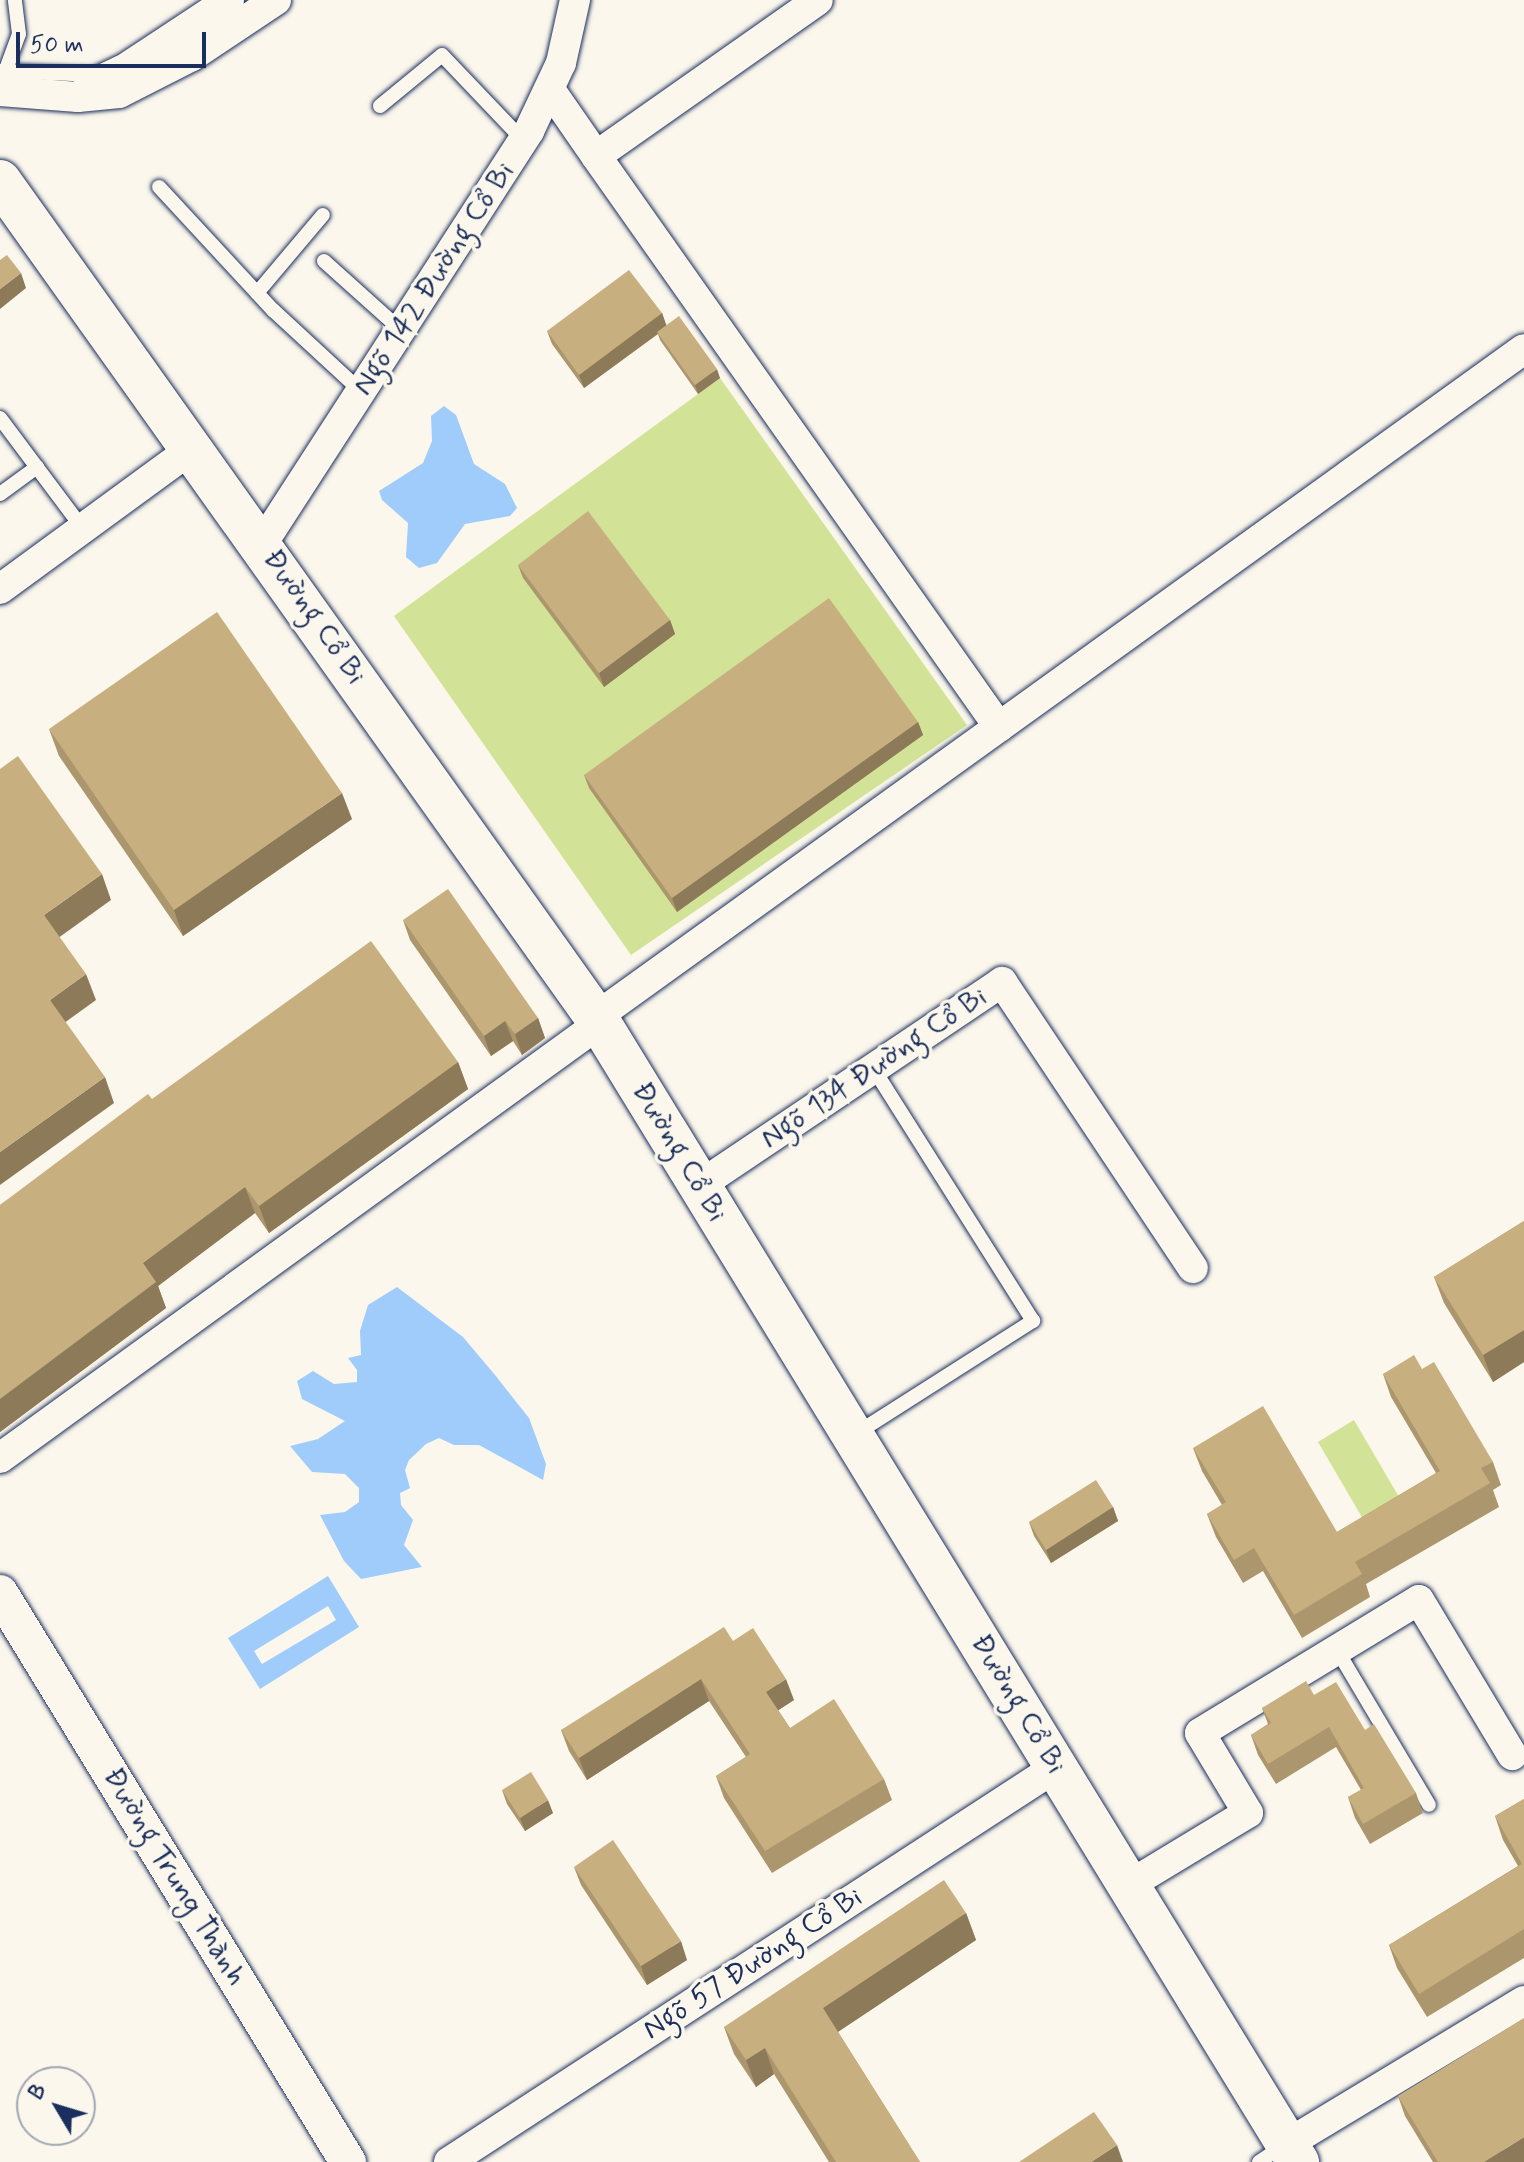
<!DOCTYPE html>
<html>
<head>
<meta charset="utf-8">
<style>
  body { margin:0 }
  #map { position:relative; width:1524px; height:2162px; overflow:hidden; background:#fbf7ec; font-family:Mynerve,sans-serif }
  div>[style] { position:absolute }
  .green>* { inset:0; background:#d2e397 }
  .water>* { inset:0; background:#9fccfa }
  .roads { filter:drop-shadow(0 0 2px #1b2f5e) drop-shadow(0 0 2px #1b2f5e) }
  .service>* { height:14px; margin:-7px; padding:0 7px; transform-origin:7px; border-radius:7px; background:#fbf7ec }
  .minor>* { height:30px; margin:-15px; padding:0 15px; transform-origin:15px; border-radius:15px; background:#fbf7ec }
  .tertiary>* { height:36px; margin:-18px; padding:0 18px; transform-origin:18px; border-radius:18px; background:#fbf7ec }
  .secondary>* { height:42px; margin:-21px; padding:0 21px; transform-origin:21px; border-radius:21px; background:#fbf7ec }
  .wall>* { inset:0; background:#ac966d }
  .shaded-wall>* { inset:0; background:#8c7a59 }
  .building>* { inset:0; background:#c8af7f }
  span { translate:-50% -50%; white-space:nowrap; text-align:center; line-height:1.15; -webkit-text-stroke:7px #fbf7ec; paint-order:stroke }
  .street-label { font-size:30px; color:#1b2f5e }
  .north { position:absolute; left:16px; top:2066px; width:80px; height:80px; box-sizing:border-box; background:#fbf7ec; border:2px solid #a1a7b3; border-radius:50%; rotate:308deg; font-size:22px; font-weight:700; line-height:32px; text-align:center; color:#1b2f5e }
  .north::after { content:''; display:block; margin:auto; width:28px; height:36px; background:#1b2f5e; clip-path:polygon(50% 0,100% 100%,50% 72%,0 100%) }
  .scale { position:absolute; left:16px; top:32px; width:190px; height:36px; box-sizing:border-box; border:4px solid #1b2f5e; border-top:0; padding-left:10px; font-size:24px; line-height:28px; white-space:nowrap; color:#1b2f5e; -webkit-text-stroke:6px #fbf7ec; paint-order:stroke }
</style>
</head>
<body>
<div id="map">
  <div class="green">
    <div style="clip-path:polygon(720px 378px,967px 725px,631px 955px,394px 616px)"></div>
    <div style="clip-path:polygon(1354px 1420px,1399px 1497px,1363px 1519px,1318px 1442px)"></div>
  </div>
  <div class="water">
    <div style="clip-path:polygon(444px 406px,456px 415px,474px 464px,505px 484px,517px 508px,510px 516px,465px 524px,437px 563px,419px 568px,406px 557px,408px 523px,382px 500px,379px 491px,423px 463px,432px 441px,431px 416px)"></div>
    <div style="clip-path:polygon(397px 1287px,463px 1337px,495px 1375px,529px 1418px,546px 1464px,543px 1480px,479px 1445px,454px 1445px,439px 1438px,426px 1444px,409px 1460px,405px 1470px,410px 1488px,400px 1493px,401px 1505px,413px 1520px,404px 1545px,422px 1567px,361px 1579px,344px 1561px,320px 1515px,345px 1512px,359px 1502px,359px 1488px,345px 1474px,312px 1472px,290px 1446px,318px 1439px,345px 1421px,302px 1399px,297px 1381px,313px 1371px,334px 1384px,357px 1382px,357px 1370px,348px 1358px,361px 1355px,360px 1331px,368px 1305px)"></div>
    <div style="clip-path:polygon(evenodd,328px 1576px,359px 1627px,260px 1689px,228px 1638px,328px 1576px,328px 1606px,336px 1620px,262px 1664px,254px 1651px,328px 1606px)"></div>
  </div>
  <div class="roads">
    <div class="service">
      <div style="left:0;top:71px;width:96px;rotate:2.4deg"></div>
      <div style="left:5px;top:72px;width:40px;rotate:-69.8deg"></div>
      <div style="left:19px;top:34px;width:34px;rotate:-97deg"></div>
      <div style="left:380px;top:106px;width:80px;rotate:-39.4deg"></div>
      <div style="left:442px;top:55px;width:117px;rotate:46.4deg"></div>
      <div style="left:159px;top:187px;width:168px;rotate:47.2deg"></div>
      <div style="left:273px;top:310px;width:121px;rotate:42.7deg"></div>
      <div style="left:324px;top:261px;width:105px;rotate:41.9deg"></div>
      <div style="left:257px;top:293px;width:102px;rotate:-49.8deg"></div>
      <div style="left:0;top:418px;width:139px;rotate:53.2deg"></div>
      <div style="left:0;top:494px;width:46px;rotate:-36.1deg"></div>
      <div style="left:857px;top:1433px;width:209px;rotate:-32.5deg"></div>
      <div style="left:1033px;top:1321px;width:299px;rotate:-122.3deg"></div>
      <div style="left:1337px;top:1650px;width:180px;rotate:59.3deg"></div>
      <div style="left:1259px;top:2162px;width:29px;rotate:-34deg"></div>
    </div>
    <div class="minor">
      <div style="left:88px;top:86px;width:38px;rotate:-25deg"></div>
      <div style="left:123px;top:70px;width:127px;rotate:-33.4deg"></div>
      <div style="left:0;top:91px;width:78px;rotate:4.4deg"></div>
      <div style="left:78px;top:97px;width:41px;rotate:-5.6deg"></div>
      <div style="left:119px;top:93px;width:82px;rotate:-26.9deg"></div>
      <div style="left:192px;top:56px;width:101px;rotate:-33.7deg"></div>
      <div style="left:551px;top:91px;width:79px;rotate:55.3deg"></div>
      <div style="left:596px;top:156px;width:271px;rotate:-35.1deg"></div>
      <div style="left:596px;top:156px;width:699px;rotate:54.79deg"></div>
      <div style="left:262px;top:544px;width:492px;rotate:-57.1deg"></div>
      <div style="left:529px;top:131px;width:75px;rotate:-64.8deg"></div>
      <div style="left:561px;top:63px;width:65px;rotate:-77.5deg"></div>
      <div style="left:0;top:589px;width:239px;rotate:-36.2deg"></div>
      <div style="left:596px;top:1017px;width:1143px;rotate:-35.75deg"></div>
      <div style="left:700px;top:1185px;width:364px;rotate:-33.9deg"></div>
      <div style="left:1002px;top:982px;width:344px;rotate:56.3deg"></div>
      <div style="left:0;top:1458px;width:741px;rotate:-35.94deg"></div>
      <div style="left:1129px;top:1885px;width:139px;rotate:-31.2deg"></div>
      <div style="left:1248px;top:1813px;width:93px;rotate:-121deg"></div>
      <div style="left:1200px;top:1733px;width:256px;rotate:-31.3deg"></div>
      <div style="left:1419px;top:1600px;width:181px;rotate:59deg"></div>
      <div style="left:1287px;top:2144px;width:277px;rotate:-31.1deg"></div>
      <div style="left:449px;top:2162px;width:724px;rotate:-33.05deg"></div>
    </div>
    <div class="tertiary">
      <div style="left:0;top:1593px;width:667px;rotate:58.55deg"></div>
    </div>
    <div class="secondary">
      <div style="left:0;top:181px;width:1034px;rotate:54.53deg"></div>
      <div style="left:600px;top:1023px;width:1336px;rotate:58.5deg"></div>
    </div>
  </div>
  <div class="wall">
    <div style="clip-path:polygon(662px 313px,666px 325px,720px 378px,698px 394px,660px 340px,658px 334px,584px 388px,552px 344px,547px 331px)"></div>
    <div style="clip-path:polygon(518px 565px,670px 620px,675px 634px,604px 687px,523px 578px)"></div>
    <div style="clip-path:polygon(918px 722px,923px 735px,677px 912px,589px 788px,584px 775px)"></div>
    <div style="clip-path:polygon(49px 729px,352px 819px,183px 936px,59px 756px)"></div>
    <div style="clip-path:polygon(403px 920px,538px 1018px,545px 1038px,522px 1055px,513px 1041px,491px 1056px,410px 940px)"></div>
    <div style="clip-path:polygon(458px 1062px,468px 1089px,269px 1233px,255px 1213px,158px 1286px,166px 1308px,0 1432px,0 1205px,152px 1099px)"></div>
    <div style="clip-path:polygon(1524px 1221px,1524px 1362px,1493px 1382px,1444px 1303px,1434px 1277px)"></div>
    <div style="clip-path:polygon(1422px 1369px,1493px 1462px,1501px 1485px,1493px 1490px,1499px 1507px,1366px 1584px,1370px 1597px,1302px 1638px,1263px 1571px,1243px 1583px,1216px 1537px,1207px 1514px,1222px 1505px,1202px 1471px,1193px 1448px,1337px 1532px,1436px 1473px,1391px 1397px,1383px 1374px)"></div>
    <div style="clip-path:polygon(1113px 1507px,1118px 1521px,1051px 1563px,1034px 1536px,1029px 1522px)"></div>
    <div style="clip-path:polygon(733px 1641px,794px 1700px,778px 1710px,790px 1728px,884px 1779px,892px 1800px,772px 1873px,724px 1798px,716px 1776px,746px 1757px,709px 1701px,587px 1780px,569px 1751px,561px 1730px)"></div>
    <div style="clip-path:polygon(1314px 1695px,1365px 1730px,1416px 1793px,1423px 1813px,1370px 1844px,1355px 1818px,1348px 1797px,1361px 1790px,1336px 1747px,1276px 1784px,1258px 1755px,1251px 1735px,1268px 1724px,1262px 1708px)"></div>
    <div style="clip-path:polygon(502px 1790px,553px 1813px,525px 1831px,507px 1804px)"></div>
    <div style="clip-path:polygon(1524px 1799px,1524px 1958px,1427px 2017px,1397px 1968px,1389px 1945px,1518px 1866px,1503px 1840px,1495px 1816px)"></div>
    <div style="clip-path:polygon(574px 1867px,687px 1960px,647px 1985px,581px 1885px)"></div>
    <div style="clip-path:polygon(966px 1913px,976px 1940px,838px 2032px,920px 2162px,829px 2162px,774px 2074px,756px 2087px,734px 2054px,724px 2027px)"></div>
    <div style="clip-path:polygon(1398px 2096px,1524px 2162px,1433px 2162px,1405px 2116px)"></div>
  </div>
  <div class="shaded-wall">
    <div style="clip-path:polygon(21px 273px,26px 288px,0 309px,0 289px)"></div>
    <div style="clip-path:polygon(662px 313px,667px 327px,584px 388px,579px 375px)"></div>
    <div style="clip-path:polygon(717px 369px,720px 378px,698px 394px,695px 385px)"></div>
    <div style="clip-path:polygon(670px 620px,675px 634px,604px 687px,599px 673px)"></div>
    <div style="clip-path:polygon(918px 722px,923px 735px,677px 912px,672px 898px)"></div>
    <div style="clip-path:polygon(342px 793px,352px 819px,183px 936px,174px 910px)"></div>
    <div style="clip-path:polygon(102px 874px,111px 900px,54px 941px,44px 915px)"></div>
    <div style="clip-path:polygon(86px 974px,96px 1000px,60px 1026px,50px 1000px)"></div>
    <div style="clip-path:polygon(538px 1018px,545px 1038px,522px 1055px,515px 1034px)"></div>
    <div style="clip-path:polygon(505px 1021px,513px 1041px,491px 1056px,484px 1036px)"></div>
    <div style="clip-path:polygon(458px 1062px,468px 1089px,269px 1233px,259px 1206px)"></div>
    <div style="clip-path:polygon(105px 1077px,114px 1103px,0 1185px,0 1152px)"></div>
    <div style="clip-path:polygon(245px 1187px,255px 1213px,158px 1286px,166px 1308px,0 1432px,0 1399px,143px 1263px)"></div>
    <div style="clip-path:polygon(1524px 1330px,1524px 1362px,1493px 1382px,1483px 1355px)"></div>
    <div style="clip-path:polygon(1113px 1507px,1118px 1521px,1051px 1563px,1046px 1550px)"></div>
    <div style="clip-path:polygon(701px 1679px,709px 1701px,587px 1780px,579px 1758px)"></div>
    <div style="clip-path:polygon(786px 1679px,794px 1700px,774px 1713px,766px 1692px)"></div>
    <div style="clip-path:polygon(548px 1800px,553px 1813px,525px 1831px,520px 1818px)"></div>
    <div style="clip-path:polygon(966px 1913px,976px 1940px,833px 2035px,823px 2008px)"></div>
    <div style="clip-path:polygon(681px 1941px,687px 1960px,647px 1985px,641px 1966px)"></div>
    <div style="clip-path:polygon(765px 2048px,774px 2074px,756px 2087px,746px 2060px)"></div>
    <div style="clip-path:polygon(1524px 2137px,1524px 2162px,1484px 2162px)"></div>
    <div style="clip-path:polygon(1117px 2145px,1123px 2162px,1091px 2162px)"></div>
  </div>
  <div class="building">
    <div style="clip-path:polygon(7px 255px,21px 273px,0 289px,0 260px)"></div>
    <div style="clip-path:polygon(629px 270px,662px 313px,579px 375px,547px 331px)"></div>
    <div style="clip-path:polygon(679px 316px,717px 369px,695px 385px,657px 332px)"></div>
    <div style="clip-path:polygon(588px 511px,670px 620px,599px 673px,518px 565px)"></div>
    <div style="clip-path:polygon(829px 598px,918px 722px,672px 898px,584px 775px)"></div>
    <div style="clip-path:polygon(217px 612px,342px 793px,174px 910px,49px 729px)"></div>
    <div style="clip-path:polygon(18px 756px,102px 874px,44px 915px,86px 974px,50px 1000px,105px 1077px,0 1152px,0 769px)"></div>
    <div style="clip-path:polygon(448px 889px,538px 1018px,515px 1034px,505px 1021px,484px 1036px,403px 920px)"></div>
    <div style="clip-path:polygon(371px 941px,458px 1062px,259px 1206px,245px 1187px,143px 1263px,156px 1282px,0 1399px,0 1205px,148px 1094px,152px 1099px)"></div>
    <div style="clip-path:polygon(1524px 1221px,1524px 1330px,1483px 1355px,1434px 1277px)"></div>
    <div style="clip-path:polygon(1414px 1355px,1422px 1369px,1434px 1362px,1493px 1462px,1481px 1468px,1490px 1483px,1355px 1562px,1362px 1574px,1294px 1615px,1254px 1548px,1234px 1560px,1207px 1514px,1226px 1502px,1193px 1448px,1263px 1406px,1337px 1532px,1440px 1471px,1383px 1374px)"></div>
    <div style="clip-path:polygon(1096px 1480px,1113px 1507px,1046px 1550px,1029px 1522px)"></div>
    <div style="clip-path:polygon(724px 1627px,733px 1641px,753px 1628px,786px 1679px,766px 1692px,790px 1728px,834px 1699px,884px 1779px,765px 1851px,716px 1776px,750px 1754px,701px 1679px,579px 1758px,561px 1730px)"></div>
    <div style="clip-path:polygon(1306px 1681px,1314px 1695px,1336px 1682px,1365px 1730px,1374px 1724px,1416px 1793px,1363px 1824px,1348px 1797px,1364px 1788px,1329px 1727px,1268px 1764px,1251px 1735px,1271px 1723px,1262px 1708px)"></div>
    <div style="clip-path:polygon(531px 1772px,548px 1800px,520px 1818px,502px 1790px)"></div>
    <div style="clip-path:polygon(1524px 1799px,1524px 1929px,1419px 1994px,1389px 1945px,1522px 1864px,1495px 1816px)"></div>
    <div style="clip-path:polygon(613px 1840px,681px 1941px,641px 1966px,574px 1867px)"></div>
    <div style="clip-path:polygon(944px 1880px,966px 1913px,823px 2008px,920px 2162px,836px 2162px,765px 2048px,746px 2060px,724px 2027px)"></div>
    <div style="clip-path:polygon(1524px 2018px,1524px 2137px,1484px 2162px,1438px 2162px,1398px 2096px)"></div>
    <div style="clip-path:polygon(1094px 2112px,1117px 2145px,1091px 2162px,1019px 2162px)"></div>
  </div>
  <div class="street-label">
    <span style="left:434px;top:279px;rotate:-57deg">Ngõ 142 Đường Cổ Bi</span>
    <span style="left:314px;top:617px;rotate:55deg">Đường Cổ Bi</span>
    <span style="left:874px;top:1068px;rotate:-34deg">Ngõ 134 Đường Cổ Bi</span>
    <span style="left:679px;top:1152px;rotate:59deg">Đường Cổ Bi</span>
    <span style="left:1018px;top:1704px;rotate:59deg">Đường Cổ Bi</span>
    <span style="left:174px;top:1877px;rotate:59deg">Đường Trung Thành</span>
    <span style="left:753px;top:1964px;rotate:-33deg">Ngõ 57 Đường Cổ Bi</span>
  </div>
  <div class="north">B</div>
  <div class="scale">50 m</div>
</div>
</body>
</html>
